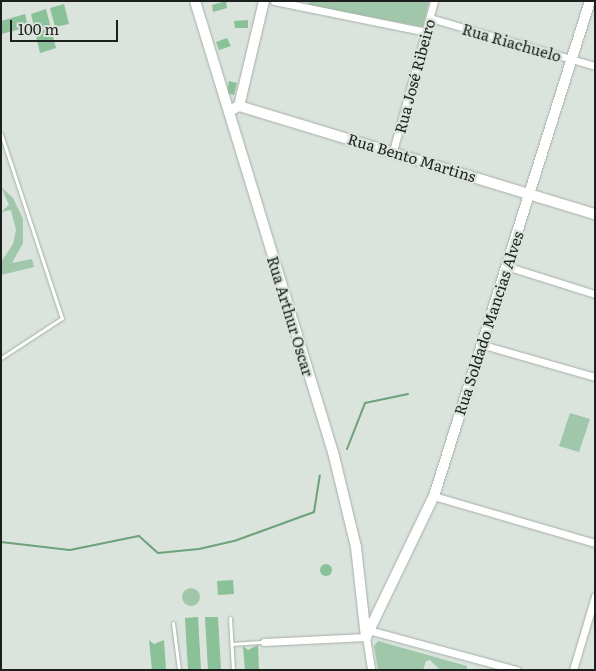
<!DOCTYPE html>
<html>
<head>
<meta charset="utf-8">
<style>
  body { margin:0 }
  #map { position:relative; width:596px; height:671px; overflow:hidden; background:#dae3dc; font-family:Literata,serif }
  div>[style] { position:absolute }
  .green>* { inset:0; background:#a1c7aa }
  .round { border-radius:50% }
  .stream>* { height:2px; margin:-1px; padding:0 1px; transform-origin:1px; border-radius:1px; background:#6ca17a }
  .building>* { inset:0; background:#8bc199 }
  .roads { filter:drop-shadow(0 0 1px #a5aea7) drop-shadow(0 0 1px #a5aea7) }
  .lane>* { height:3px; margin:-1.5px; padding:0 1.5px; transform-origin:1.5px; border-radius:1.5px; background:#fff }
  .street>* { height:7px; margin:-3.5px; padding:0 3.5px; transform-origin:3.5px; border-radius:3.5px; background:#fff }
  .secondary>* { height:10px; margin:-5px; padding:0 5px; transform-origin:5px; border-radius:5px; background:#fff }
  span { translate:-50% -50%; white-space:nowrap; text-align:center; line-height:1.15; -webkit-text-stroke:4.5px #dae3dc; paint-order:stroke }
  .street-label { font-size:15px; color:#1c1f1d }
  .frame { position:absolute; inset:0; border:2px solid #1c1f1d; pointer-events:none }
  .scale { position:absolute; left:10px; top:20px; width:108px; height:22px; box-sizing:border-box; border:2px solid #1c1f1d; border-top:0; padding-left:6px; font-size:15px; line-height:18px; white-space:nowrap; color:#1c1f1d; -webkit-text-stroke:4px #dae3dc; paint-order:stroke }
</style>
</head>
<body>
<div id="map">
  <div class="green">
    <div style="clip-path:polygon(309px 1px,429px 1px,423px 27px,308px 5px)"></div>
    <div style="clip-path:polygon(1px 187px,13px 198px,23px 219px,23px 243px,12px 263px,32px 259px,34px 267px,1px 275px,1px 262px,13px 244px,16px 230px,11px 210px,1px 212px,9px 205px)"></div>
    <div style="clip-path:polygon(570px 413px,590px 419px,579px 452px,559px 446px)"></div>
    <div class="round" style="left:182px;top:588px;width:18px;height:18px"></div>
    <div style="clip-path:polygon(378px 641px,467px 666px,467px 670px,440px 670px,430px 660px,426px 661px,423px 670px,378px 670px,374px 646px)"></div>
  </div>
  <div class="stream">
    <div style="left:347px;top:449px;width:49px;rotate:-68.6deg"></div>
    <div style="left:365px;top:403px;width:44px;rotate:-11.8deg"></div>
    <div style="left:1px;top:542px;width:69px;rotate:6.6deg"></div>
    <div style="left:70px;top:550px;width:70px;rotate:-11.5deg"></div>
    <div style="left:139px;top:536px;width:25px;rotate:42deg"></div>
    <div style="left:158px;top:553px;width:41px;rotate:-5.6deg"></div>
    <div style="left:199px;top:549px;width:39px;rotate:-13deg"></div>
    <div style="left:237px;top:540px;width:82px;rotate:-20deg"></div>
    <div style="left:314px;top:512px;width:37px;rotate:-81deg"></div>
  </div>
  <div class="building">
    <div style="clip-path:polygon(226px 1px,227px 8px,213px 12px,212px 5px)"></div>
    <div style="clip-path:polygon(64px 4px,69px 24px,55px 27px,50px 8px)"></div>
    <div style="clip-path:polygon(46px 9px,56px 48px,40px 53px,31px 14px)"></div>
    <div style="clip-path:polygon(25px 14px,28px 27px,1px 34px,1px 21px)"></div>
    <div style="clip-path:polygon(248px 20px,248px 28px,235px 28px,234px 21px)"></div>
    <div style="clip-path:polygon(227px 38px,231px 46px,219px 50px,216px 42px)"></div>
    <div style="clip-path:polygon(229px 81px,237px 83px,234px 95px,227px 93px)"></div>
    <div class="round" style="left:320px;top:564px;width:12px;height:12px"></div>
    <div style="clip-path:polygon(233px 580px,234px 594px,218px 595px,217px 581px)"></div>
    <div style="clip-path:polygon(198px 617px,201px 670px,188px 670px,185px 618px)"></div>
    <div style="clip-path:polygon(205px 617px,218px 617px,221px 670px,208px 670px)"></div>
    <div style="clip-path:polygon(149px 640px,154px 644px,164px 640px,166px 670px,152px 670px)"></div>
    <div style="clip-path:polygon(258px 645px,259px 670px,245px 670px,243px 646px,248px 650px)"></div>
  </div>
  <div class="roads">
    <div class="lane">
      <div style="left:1px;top:134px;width:194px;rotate:71.7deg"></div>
      <div style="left:62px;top:318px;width:73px;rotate:146.7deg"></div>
      <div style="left:230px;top:618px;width:52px;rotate:86.7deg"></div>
      <div style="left:173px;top:623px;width:47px;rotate:82.7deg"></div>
      <div style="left:232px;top:644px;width:32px;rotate:-4deg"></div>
    </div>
    <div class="street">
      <div style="left:274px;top:1px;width:155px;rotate:11.5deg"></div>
      <div style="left:430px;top:18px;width:172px;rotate:16.2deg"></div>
      <div style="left:393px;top:151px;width:156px;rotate:-74.7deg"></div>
      <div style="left:506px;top:266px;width:93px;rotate:17.5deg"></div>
      <div style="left:480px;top:344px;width:120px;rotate:16deg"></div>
      <div style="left:434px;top:496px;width:168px;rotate:16.3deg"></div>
      <div style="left:372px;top:631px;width:150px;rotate:15.1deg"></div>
      <div style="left:264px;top:642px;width:102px;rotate:-2.8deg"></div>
      <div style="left:366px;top:637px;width:33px;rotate:81deg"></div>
      <div style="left:573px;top:670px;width:77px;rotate:-73.4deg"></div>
    </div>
    <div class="secondary">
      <div style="left:195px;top:1px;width:472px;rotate:73deg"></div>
      <div style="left:333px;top:452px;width:98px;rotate:76.4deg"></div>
      <div style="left:356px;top:547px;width:91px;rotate:83.7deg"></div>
      <div style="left:239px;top:106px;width:108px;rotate:-76.6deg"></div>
      <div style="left:229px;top:111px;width:11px;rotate:-27deg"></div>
      <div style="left:239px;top:106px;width:372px;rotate:16.9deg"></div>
      <div style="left:366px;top:637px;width:157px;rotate:-64.3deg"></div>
      <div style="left:434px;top:496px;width:519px;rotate:-72.51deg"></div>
    </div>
  </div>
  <div class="street-label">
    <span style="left:512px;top:42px;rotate:16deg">Rua Riachuelo</span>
    <span style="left:414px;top:76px;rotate:-75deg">Rua José Ribeiro</span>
    <span style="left:412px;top:157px;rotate:17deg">Rua Bento Martins</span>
    <span style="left:291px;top:316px;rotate:73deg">Rua Arthur Oscar</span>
    <span style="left:488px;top:323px;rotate:-72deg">Rua Soldado Mancias Alves</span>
  </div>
  <div class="frame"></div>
  <div class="scale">100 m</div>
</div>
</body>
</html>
